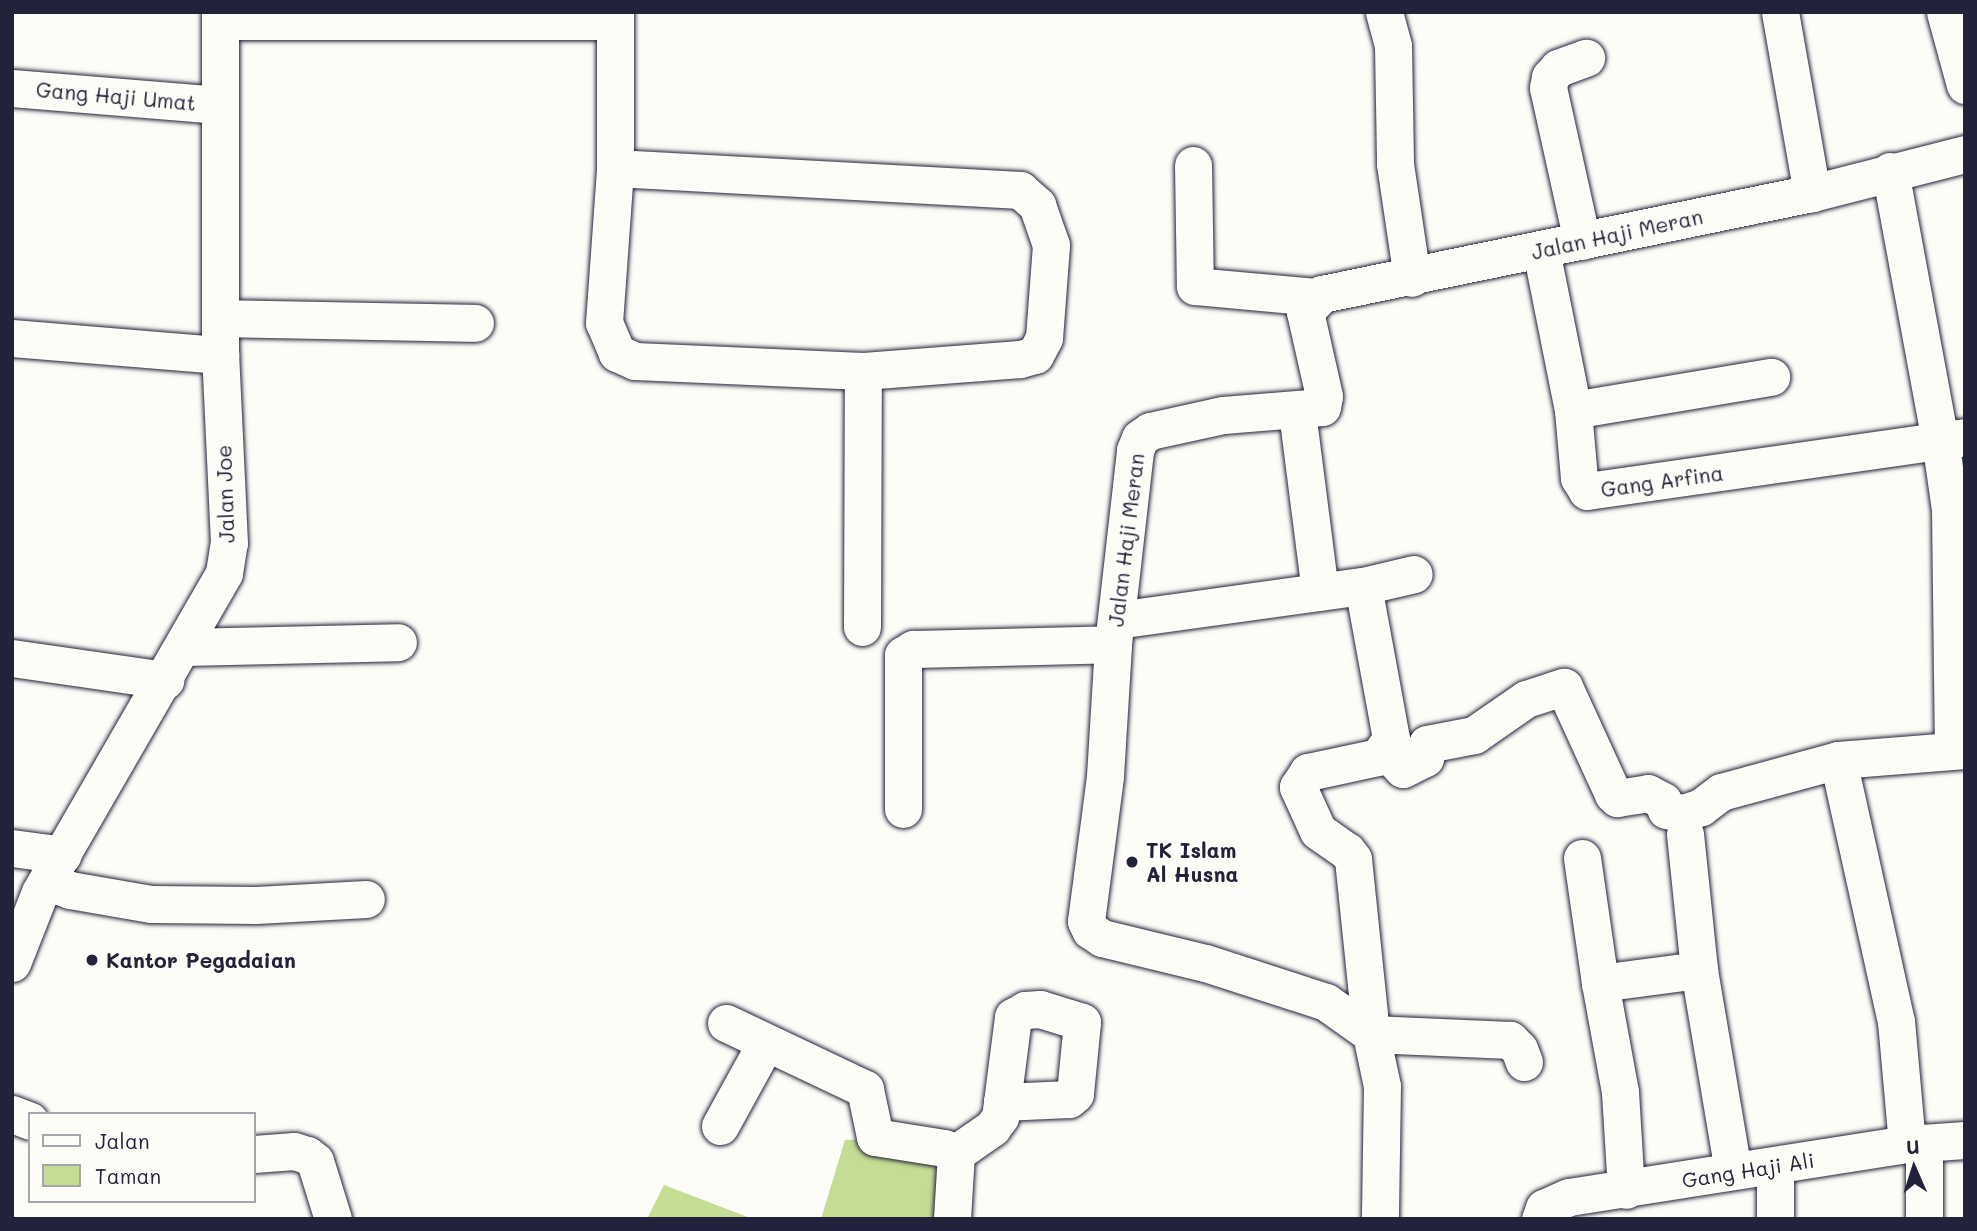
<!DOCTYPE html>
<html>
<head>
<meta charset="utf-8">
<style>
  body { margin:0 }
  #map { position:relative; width:1977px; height:1231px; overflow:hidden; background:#fdfcf7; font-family:Mali,sans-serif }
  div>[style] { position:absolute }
  .green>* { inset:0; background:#c4dc93 }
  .roads { filter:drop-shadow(0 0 2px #22223b) drop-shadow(0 0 2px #22223b) }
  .minor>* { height:37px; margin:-18.5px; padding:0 18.5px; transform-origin:18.5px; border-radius:18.5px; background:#fdfcf7 }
  .dots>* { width:19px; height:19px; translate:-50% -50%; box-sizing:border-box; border:4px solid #fdfcf7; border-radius:50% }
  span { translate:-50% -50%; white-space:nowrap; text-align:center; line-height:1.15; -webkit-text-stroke:5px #fdfcf7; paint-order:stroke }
  .street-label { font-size:21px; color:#22223b }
  .poi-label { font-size:21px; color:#22223b; font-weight:700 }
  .left { translate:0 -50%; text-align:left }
  .frame { position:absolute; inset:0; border:14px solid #22223b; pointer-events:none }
  .legend { position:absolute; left:28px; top:1112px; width:228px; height:91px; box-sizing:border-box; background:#fdfcf7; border:2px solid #a5a5ac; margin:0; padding:9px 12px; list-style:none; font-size:21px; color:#22223b }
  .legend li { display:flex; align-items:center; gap:14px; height:35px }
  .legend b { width:35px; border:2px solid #a5a5ac }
  .north { position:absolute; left:1879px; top:1133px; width:70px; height:70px; -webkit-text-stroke:5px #fdfcf7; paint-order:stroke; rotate:357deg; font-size:19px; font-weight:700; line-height:28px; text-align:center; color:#22223b }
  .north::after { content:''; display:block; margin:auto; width:24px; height:32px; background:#22223b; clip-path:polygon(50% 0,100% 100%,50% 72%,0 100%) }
</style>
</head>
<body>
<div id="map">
  <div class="green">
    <div style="clip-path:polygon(931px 1137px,943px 1219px,821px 1219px,845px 1140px)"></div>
    <div style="clip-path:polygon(664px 1185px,753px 1219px,647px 1219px)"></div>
  </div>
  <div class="roads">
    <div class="minor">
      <div style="left:1384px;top:12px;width:35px;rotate:75deg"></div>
      <div style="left:1393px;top:46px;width:118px;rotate:89deg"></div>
      <div style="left:1395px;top:164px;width:115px;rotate:81.5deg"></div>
      <div style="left:1780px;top:12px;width:184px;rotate:80deg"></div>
      <div style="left:1945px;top:12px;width:76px;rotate:74.7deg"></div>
      <div style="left:220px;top:21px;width:395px"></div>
      <div style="left:12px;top:88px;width:208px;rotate:4.7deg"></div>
      <div style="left:1193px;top:165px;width:121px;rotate:89.1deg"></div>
      <div style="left:1195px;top:286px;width:122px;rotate:5.2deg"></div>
      <div style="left:615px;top:168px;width:406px;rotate:3.1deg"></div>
      <div style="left:1020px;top:190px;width:23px;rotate:41deg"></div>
      <div style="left:1037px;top:205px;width:42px;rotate:70.7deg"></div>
      <div style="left:1051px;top:245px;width:93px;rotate:94.3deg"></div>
      <div style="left:1044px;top:338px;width:19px;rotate:118deg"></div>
      <div style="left:1035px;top:355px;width:16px;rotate:165deg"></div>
      <div style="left:1020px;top:359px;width:157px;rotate:175.6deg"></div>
      <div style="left:863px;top:371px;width:228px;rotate:-177.5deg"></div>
      <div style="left:635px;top:361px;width:20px;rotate:-156deg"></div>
      <div style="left:617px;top:353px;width:33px;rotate:-113deg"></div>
      <div style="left:604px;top:323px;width:155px;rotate:-85.9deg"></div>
      <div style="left:615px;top:168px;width:156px;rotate:-90deg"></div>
      <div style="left:1890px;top:171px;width:274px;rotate:79.5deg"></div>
      <div style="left:1940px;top:440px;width:70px;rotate:81.8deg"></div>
      <div style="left:1950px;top:509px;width:241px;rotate:89.3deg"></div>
      <div style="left:1582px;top:241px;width:157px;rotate:-102.5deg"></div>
      <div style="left:1548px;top:88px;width:11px;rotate:-80deg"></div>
      <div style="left:1550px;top:77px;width:12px;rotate:-48deg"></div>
      <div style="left:1558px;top:68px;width:30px;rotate:-20deg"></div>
      <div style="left:1541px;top:250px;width:163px;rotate:78.7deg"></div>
      <div style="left:1573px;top:410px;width:68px;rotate:85deg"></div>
      <div style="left:1579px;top:478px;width:15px;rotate:58deg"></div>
      <div style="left:1587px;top:491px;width:382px;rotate:-8.1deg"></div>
      <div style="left:221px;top:318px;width:254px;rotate:1.1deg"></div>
      <div style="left:12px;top:338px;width:209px;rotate:4.7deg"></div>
      <div style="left:1573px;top:410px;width:201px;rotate:-9.5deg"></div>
      <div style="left:1297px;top:412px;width:181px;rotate:82.7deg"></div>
      <div style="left:1363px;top:586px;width:156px;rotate:79.6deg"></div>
      <div style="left:1391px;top:739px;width:22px;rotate:126deg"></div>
      <div style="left:1378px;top:757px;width:72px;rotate:167.9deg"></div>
      <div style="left:1308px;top:772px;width:18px;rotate:124deg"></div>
      <div style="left:1298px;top:787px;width:48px;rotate:65.6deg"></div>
      <div style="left:1318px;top:831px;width:35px;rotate:35deg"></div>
      <div style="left:1347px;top:851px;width:10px;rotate:53deg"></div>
      <div style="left:1353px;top:859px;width:176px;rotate:84.1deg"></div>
      <div style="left:1371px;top:1034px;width:53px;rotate:78.1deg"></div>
      <div style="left:1382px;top:1086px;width:133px;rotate:90.9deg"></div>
      <div style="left:1117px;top:620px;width:248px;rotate:-7.9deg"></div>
      <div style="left:1363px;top:586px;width:52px;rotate:-13.2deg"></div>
      <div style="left:862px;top:627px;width:256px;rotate:-89.8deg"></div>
      <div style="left:184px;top:647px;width:214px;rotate:-1.3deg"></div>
      <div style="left:12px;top:658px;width:155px;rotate:8.2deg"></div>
      <div style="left:1385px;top:750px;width:26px;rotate:47deg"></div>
      <div style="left:1403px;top:769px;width:25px;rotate:-27deg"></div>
      <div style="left:1425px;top:758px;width:14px;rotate:-82deg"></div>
      <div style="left:1427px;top:744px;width:48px;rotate:-10.8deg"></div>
      <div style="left:1474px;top:735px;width:63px;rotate:-34.7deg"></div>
      <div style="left:1526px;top:699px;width:40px;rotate:-18deg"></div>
      <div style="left:1564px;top:687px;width:118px;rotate:65.4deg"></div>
      <div style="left:1613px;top:794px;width:6px;rotate:45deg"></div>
      <div style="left:1617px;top:798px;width:31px;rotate:-9deg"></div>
      <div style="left:1648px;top:793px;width:17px;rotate:28deg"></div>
      <div style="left:1663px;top:801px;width:9px;rotate:72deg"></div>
      <div style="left:1666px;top:810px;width:17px;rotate:10deg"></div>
      <div style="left:1683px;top:813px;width:19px;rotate:-18deg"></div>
      <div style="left:1701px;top:807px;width:25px;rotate:-37deg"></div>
      <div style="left:1721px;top:792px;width:121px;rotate:-15.3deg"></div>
      <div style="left:1838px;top:760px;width:127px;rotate:-4.5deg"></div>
      <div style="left:1838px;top:760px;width:267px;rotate:77.5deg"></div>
      <div style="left:1896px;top:1021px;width:123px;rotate:84.9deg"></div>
      <div style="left:903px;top:809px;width:154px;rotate:-90deg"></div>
      <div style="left:903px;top:655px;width:12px;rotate:-31deg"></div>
      <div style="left:913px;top:649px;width:200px;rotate:-1.4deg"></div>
      <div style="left:1685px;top:834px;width:137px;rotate:84.1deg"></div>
      <div style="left:1699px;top:970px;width:203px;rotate:80.4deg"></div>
      <div style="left:12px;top:848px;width:51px;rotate:7.8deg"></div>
      <div style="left:1582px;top:858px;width:126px;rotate:81.8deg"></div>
      <div style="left:1600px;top:983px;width:111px;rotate:79.6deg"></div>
      <div style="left:1620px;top:1092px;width:98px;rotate:86.5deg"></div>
      <div style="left:46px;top:882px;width:25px;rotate:18deg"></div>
      <div style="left:70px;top:890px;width:82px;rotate:9.8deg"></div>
      <div style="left:151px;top:904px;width:105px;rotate:0.5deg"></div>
      <div style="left:256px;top:905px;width:110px;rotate:-3.1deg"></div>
      <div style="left:12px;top:963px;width:76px;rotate:-68.5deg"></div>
      <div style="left:40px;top:892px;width:368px;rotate:-60deg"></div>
      <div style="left:224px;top:573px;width:30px;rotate:-81deg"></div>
      <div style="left:229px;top:543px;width:188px;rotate:-92.7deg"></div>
      <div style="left:220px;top:355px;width:343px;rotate:-90deg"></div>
      <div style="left:1600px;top:983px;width:100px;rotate:-7.5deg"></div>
      <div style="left:726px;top:1023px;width:154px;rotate:25.4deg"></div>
      <div style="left:865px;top:1089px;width:49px;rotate:78.2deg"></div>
      <div style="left:875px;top:1137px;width:70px;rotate:9.1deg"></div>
      <div style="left:944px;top:1148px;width:13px;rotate:23deg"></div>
      <div style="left:956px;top:1153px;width:66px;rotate:93.5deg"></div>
      <div style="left:1524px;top:1062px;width:14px;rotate:-111deg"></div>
      <div style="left:1519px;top:1049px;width:13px;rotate:-135deg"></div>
      <div style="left:1510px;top:1040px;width:139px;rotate:-177.5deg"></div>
      <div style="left:1371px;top:1034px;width:55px;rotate:-144.6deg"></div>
      <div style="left:1326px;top:1002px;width:127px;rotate:-162.1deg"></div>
      <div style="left:1205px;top:963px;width:106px;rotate:-166.4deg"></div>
      <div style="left:1102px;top:938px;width:14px;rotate:-146deg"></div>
      <div style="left:1090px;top:930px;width:10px;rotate:-114deg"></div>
      <div style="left:1086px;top:921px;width:146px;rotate:-82.5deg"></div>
      <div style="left:1105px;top:776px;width:132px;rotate:-86.5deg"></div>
      <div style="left:1113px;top:644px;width:195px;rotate:-83.5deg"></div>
      <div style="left:1135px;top:450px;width:13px;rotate:-67deg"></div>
      <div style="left:1140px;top:438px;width:12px;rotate:-35deg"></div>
      <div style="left:1150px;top:431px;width:75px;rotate:-12.4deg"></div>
      <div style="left:1223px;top:415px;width:99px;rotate:-4.6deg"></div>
      <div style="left:1322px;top:407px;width:11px;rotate:-80deg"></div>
      <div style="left:1324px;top:396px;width:86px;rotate:-102.7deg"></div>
      <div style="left:1305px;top:312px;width:25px;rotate:-47deg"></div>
      <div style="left:1322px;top:294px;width:500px;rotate:-11.65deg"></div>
      <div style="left:1812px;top:193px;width:158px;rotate:-14.3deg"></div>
      <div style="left:12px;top:1114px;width:19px;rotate:21deg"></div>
      <div style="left:720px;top:1126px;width:94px;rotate:-61.2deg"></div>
      <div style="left:1924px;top:1145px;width:74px;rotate:90deg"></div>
      <div style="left:956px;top:1153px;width:44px;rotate:-34.8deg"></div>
      <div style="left:992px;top:1128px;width:14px;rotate:-54deg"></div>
      <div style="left:1000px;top:1117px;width:15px;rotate:-82deg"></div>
      <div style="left:1002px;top:1102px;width:86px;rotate:-82.6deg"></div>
      <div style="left:1013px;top:1017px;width:14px;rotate:-30deg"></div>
      <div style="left:1025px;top:1010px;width:15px;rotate:-4deg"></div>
      <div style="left:1040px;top:1009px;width:44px;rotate:17.2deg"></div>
      <div style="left:1082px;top:1022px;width:72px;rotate:95.6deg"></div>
      <div style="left:1075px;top:1094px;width:8px;rotate:140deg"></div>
      <div style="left:1069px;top:1099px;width:67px;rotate:177.4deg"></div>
      <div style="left:254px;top:1154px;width:40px;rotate:-4.3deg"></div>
      <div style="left:294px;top:1151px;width:14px;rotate:17deg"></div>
      <div style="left:307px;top:1155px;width:10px;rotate:37deg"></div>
      <div style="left:315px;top:1161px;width:61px;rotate:72.8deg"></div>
      <div style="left:1540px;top:1219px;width:12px;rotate:-70deg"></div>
      <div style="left:1544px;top:1208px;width:27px;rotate:-24deg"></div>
      <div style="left:1569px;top:1197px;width:342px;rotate:-8.9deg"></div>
      <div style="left:1907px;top:1144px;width:58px;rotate:-3.9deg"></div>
      <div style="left:1775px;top:1219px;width:52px;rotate:-90deg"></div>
    </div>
  </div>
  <div class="dots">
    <div style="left:1132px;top:862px;background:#22223b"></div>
    <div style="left:92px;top:960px;background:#22223b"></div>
  </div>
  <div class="street-label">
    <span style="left:116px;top:96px;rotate:5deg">Gang Haji Umat</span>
    <span style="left:1617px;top:234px;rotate:-12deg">Jalan Haji Meran</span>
    <span style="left:1662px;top:481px;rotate:-8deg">Gang Arfina</span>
    <span style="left:225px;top:494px;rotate:-92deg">Jalan Joe</span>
    <span style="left:1126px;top:540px;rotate:-83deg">Jalan Haji Meran</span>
    <span style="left:1748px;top:1170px;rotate:-9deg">Gang Haji Ali</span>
  </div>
  <div class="poi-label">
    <span class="left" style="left:1146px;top:862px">TK Islam<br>Al Husna</span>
    <span class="left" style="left:106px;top:960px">Kantor Pegadaian</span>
  </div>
  <div class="frame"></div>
  <ul class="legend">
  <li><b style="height:9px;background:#fdfcf7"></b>Jalan</li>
  <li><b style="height:19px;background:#c4dc93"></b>Taman</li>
  </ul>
  <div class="north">U</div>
</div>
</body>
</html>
